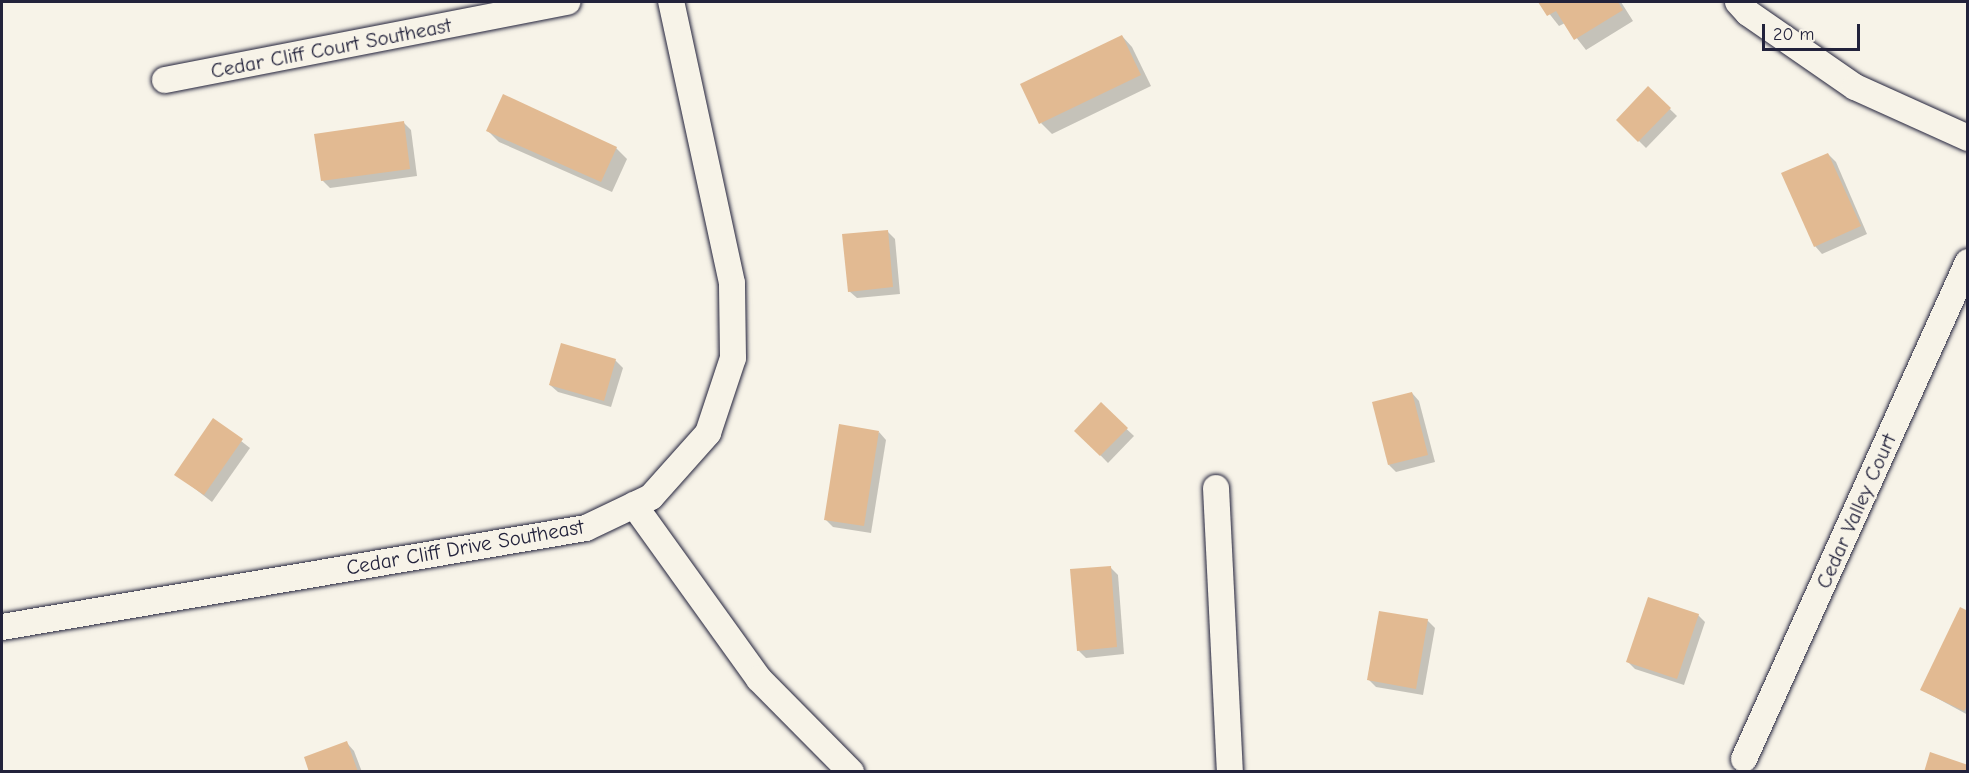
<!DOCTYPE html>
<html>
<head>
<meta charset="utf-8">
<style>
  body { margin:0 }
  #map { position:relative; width:1969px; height:773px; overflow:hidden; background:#f7f3e8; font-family:"Comic Neue",sans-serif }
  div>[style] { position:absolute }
  .shadow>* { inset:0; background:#0003 }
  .building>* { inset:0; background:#e2ba92 }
  .roads { filter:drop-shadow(0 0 2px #22223b) drop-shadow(0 0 2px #22223b) }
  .street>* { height:26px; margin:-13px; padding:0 13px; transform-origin:13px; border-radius:13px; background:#f7f3e8 }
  span { translate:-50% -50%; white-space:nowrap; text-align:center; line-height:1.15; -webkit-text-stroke:5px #f7f3e8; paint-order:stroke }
  .street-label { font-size:21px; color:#22223b }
  .frame { position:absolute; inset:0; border:3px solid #22223b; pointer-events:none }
  .scale { position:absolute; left:1762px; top:24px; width:98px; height:27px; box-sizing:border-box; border:3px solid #22223b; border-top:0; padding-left:8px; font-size:18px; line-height:21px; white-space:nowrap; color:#22223b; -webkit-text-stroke:4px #f7f3e8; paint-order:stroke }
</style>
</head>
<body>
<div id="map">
  <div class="shadow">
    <div style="clip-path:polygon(1540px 2px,1621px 2px,1633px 21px,1586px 50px,1565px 23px,1559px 26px)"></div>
    <div style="clip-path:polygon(1122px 36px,1132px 47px,1151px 86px,1052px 134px,1041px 123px)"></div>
    <div style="clip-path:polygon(1648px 88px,1677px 116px,1646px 148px,1618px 120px)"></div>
    <div style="clip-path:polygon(404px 123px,411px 130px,417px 176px,330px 188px,322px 180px)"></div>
    <div style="clip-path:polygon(488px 131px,616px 148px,627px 159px,612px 192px,499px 142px)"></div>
    <div style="clip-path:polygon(1828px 154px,1836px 162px,1867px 234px,1822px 254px,1815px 246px)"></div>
    <div style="clip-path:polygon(887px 231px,895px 239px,900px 294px,857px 298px,849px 291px)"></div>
    <div style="clip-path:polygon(615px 360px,623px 368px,611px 407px,558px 392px,550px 385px)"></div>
    <div style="clip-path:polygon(1412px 393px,1419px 401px,1435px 462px,1396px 472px,1389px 465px)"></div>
    <div style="clip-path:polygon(1101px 405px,1134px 436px,1108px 463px,1076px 430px)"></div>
    <div style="clip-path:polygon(214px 420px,250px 448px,212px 502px,176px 474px)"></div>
    <div style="clip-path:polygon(879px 432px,886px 440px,871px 533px,833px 527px,825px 519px)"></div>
    <div style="clip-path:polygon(1110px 567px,1118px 575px,1124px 654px,1086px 658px,1078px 650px)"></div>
    <div style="clip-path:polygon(1968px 613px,1968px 715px,1922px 690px)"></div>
    <div style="clip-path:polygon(1698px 615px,1705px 622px,1684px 685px,1635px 669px,1628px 662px)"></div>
    <div style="clip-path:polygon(1427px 620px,1435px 628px,1423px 695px,1376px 687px,1369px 680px)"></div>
    <div style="clip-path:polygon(347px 743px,354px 751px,362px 772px,311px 772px)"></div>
  </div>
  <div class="building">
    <div style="clip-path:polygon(1538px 2px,1618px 2px,1623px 10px,1574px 40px,1556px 11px,1547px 16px)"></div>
    <div style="clip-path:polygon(1122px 35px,1141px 75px,1039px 124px,1020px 84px)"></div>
    <div style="clip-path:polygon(1648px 86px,1671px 108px,1638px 142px,1616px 120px)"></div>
    <div style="clip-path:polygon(503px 94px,617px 147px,601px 182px,486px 131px)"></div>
    <div style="clip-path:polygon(404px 121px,410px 169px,321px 181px,314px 134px)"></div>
    <div style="clip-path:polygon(1828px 153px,1861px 226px,1814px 247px,1781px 173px)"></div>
    <div style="clip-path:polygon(888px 230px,893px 287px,848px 292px,842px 234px)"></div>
    <div style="clip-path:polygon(561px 343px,616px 359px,604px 401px,549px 385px)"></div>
    <div style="clip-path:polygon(1412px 392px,1428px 455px,1388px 465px,1372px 402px)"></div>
    <div style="clip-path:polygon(1101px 402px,1128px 428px,1100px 456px,1074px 431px)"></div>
    <div style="clip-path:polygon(213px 418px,243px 439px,204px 495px,174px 475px)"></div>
    <div style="clip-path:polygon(839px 424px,879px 431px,864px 526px,824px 520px)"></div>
    <div style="clip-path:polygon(1111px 566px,1117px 647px,1077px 651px,1070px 569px)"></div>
    <div style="clip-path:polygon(1648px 597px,1699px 614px,1677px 679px,1626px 662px)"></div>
    <div style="clip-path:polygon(1960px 607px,1968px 611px,1968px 704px,1964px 711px,1920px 690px)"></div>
    <div style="clip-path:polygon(1379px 611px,1428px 619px,1416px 689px,1367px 680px)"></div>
    <div style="clip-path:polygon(347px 741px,358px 772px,309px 772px,304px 757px)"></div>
    <div style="clip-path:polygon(1930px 752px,1968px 765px,1968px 772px,1924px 772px)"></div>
  </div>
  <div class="roads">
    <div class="street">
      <div style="left:1738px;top:2px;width:15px;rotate:48deg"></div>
      <div style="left:1748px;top:13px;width:130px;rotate:34.7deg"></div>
      <div style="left:1855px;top:87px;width:124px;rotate:24.3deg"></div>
      <div style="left:165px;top:80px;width:410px;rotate:-11deg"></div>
      <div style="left:1216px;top:488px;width:284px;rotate:87.2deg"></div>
      <div style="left:634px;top:505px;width:214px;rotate:54.3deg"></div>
      <div style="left:759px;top:679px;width:131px;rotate:45.3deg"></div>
      <div style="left:2px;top:627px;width:592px;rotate:-9.62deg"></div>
      <div style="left:586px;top:528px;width:72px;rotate:-25.5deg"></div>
      <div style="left:651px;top:497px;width:86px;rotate:-48.3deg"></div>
      <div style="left:708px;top:433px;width:79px;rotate:-71.6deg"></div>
      <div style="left:733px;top:358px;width:75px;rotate:-90.8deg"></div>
      <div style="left:732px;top:283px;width:288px;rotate:-102.2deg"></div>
      <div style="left:1744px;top:759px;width:545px;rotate:-65.74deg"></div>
    </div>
  </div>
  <div class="street-label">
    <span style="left:331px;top:48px;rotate:-11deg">Cedar Cliff Court Southeast</span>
    <span style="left:1856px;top:511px;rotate:-66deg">Cedar Valley Court</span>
    <span style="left:465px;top:547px;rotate:-10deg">Cedar Cliff Drive Southeast</span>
  </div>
  <div class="frame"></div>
  <div class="scale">20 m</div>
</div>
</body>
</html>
